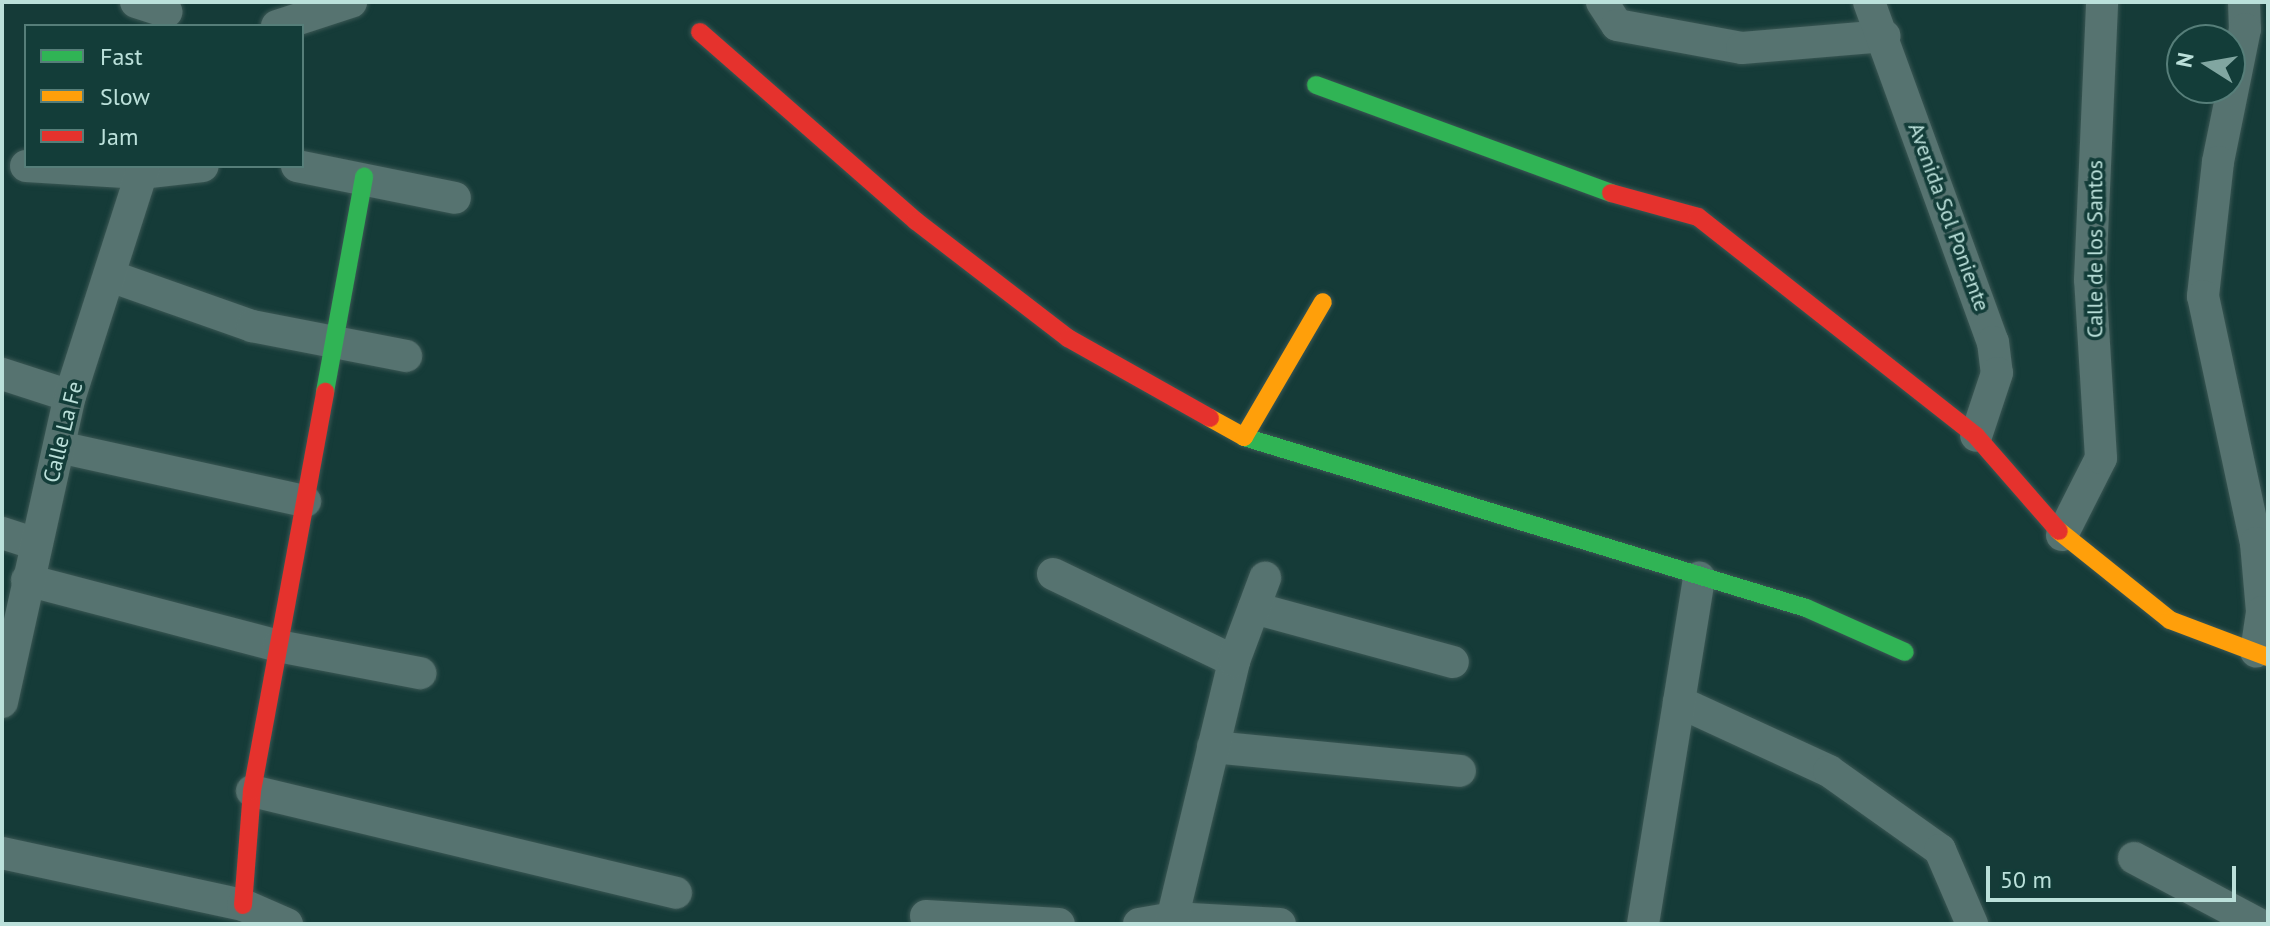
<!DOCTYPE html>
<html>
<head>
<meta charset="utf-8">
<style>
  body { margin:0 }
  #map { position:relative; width:2270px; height:926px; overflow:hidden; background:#153b38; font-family:"PT Sans",sans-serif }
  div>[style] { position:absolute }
  .roads { filter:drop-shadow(0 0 2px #3b5754) drop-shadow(0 0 2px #3b5754) }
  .street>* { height:32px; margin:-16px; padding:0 16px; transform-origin:16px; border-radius:16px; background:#567370 }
  .fast>* { height:18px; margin:-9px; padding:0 9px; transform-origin:9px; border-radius:9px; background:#30b455 }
  .slow>* { height:18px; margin:-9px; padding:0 9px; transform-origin:9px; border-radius:9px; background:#ff9f0a }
  .jam>* { height:18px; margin:-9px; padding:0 9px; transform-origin:9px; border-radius:9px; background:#e5322d }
  span { translate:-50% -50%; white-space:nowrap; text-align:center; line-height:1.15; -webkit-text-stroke:7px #133d39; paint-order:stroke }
  .street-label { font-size:22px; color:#bbe0da }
  .frame { position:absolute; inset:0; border:4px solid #bbe0da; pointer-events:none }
  .legend { position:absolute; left:24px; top:24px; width:280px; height:144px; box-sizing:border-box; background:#133d39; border:2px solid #567e79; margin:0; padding:10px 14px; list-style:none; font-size:24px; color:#bbe0da }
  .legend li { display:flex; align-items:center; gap:16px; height:40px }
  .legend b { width:40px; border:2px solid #567e79 }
  .north { position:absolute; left:2166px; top:24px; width:80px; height:80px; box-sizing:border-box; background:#133d39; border:2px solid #567e79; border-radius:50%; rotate:281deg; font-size:22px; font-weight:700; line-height:32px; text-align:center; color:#bbe0da }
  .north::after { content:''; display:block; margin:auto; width:28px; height:36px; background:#81a6a1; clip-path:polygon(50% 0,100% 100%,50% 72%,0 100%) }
  .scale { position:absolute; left:1986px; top:866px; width:250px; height:36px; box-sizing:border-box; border:4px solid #bbe0da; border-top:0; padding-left:10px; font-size:24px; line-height:28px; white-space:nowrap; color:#bbe0da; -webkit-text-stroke:6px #133d39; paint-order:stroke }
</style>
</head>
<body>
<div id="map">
  <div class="roads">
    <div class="street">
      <div style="left:136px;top:2px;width:32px;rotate:18deg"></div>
      <div style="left:1602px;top:2px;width:27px;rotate:57deg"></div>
      <div style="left:1617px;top:25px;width:127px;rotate:10.4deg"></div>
      <div style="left:1742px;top:48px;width:143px;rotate:-4.8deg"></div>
      <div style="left:1869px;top:2px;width:362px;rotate:70deg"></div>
      <div style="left:1993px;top:342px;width:31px;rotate:83deg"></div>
      <div style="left:1997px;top:373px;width:66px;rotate:108.4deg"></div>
      <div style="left:2244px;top:2px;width:27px;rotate:88deg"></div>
      <div style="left:2245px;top:29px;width:136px;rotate:101.5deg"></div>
      <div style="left:2218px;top:162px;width:135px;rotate:96.4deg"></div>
      <div style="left:2203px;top:296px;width:253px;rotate:77.9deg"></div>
      <div style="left:2256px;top:543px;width:69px;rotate:85deg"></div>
      <div style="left:2262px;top:612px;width:40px;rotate:98.5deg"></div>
      <div style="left:277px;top:26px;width:78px;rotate:-18deg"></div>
      <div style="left:26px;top:166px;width:115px;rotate:3.5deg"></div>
      <div style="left:141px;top:173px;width:62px;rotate:-6.4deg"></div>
      <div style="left:297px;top:166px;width:161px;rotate:11.4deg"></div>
      <div style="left:110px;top:276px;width:151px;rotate:19.4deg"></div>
      <div style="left:252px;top:326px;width:157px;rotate:11deg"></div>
      <div style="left:2px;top:374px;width:71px;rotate:17.9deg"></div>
      <div style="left:59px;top:447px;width:252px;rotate:12.4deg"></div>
      <div style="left:2px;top:533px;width:36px;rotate:18deg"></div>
      <div style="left:2062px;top:535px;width:86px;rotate:-63.1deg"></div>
      <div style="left:2101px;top:458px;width:178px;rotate:-93.5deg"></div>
      <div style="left:2090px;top:280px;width:278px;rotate:-87.5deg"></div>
      <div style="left:1053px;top:574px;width:201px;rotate:25.7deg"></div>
      <div style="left:27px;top:580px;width:260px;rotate:14.7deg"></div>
      <div style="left:278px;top:646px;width:145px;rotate:10.8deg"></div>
      <div style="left:1254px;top:608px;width:206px;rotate:15.2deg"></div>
      <div style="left:2px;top:702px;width:313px;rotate:-77.5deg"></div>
      <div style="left:70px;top:396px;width:242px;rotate:-72.2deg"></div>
      <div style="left:1679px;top:702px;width:165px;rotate:24.7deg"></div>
      <div style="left:1829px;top:771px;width:136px;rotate:35.4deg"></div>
      <div style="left:1940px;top:850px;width:81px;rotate:66.6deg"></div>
      <div style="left:1213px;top:747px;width:248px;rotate:5.5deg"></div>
      <div style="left:252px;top:791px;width:436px;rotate:13.5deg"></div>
      <div style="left:2px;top:853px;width:247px;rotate:12.2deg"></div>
      <div style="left:243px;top:905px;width:48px;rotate:23.4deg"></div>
      <div style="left:2134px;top:858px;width:140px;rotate:28deg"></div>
      <div style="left:926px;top:916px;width:133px;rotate:3.4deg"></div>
      <div style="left:1139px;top:924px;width:35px;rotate:-10deg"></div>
      <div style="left:1173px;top:918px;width:107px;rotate:3.2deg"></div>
      <div style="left:1171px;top:924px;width:270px;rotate:-76.5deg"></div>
      <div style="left:1234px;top:661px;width:89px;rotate:-69.5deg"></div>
      <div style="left:1643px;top:924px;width:351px;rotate:-80.8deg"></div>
    </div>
    <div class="fast">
      <div style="left:1316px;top:85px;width:314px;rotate:20.1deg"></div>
      <div style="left:325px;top:392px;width:219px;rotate:-79.7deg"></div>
      <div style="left:1244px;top:437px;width:587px;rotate:16.92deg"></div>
      <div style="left:1806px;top:608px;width:108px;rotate:24deg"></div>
    </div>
    <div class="slow">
      <div style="left:1210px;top:418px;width:39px;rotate:29deg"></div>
      <div style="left:1244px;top:437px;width:156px;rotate:-59.7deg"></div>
      <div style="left:2059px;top:531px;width:142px;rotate:38.7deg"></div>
      <div style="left:2170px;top:620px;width:105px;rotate:20.7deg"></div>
    </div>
    <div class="jam">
      <div style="left:700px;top:32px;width:287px;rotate:41.2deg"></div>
      <div style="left:916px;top:221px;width:192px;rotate:37.6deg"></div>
      <div style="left:1068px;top:338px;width:163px;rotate:29.4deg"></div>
      <div style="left:1611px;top:193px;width:90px;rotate:15.4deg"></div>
      <div style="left:1698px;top:217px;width:354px;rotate:38.2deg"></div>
      <div style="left:1976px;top:436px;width:126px;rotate:48.9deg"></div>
      <div style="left:243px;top:905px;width:114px;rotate:-85.5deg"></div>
      <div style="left:252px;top:791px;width:406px;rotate:-79.6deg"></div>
    </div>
  </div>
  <div class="street-label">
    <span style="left:1949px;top:217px;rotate:70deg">Avenida Sol Poniente</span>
    <span style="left:2095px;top:249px;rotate:-90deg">Calle de los Santos</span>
    <span style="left:63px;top:432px;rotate:-76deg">Calle La Fe</span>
  </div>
  <div class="frame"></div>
  <ul class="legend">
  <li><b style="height:10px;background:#30b455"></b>Fast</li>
  <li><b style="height:10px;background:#ff9f0a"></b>Slow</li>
  <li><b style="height:10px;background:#e5322d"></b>Jam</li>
  </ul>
  <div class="north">N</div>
  <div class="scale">50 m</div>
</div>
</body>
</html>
